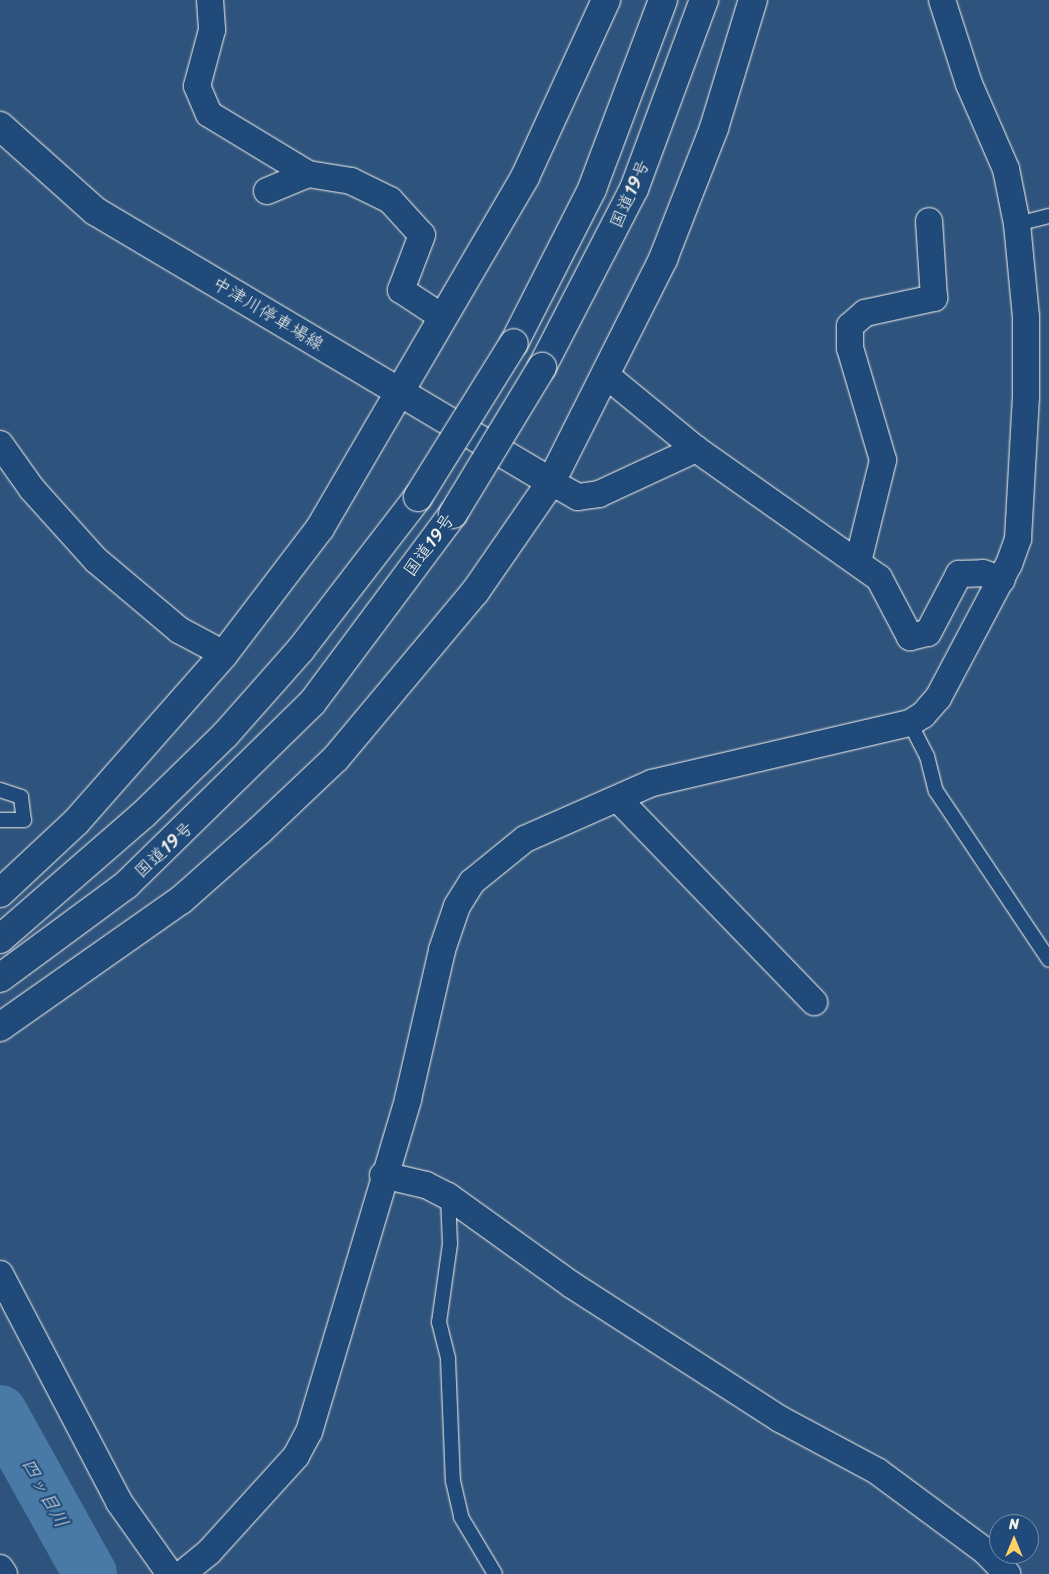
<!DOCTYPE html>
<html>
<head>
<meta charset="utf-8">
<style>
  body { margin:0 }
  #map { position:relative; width:1049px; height:1574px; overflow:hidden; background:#2e537d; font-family:Sriracha,"Klee One",sans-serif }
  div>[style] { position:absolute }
  .river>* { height:54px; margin:-27px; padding:0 27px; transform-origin:27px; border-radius:27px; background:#487aa5 }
  .roads { filter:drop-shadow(0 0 1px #f4f1e8) drop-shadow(0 0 1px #f4f1e8) }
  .lane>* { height:14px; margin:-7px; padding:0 7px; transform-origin:7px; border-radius:7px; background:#1f4a7a }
  .street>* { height:26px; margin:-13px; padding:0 13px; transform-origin:13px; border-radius:13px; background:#1f4a7a }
  .primary>* { height:28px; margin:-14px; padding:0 14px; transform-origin:14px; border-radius:14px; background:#1f4a7a }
  .highway>* { height:28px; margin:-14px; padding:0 14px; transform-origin:14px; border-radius:14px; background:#1f4a7a }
  .bridges { filter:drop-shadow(0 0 1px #f4f1e8) drop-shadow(0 0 1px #f4f1e8) }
  .highway-bridge>* { height:28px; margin:-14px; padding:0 14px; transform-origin:14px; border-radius:14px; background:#1f4a7a }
  span { translate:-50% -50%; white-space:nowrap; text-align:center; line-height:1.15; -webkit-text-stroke:4.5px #1f4a7a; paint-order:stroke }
  .street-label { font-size:18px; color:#f4f1e8 }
  .water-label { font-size:19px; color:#dadfde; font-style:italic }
  .north { position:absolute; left:989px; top:1514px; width:50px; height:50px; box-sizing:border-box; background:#1f4a7a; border:1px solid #748da6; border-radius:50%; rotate:0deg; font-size:14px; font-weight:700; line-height:20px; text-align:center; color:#f4f1e8 }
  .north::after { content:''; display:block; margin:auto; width:18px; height:22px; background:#ffd166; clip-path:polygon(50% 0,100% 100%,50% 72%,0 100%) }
</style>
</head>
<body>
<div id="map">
  <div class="river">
    <div style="left:0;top:1412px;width:185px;rotate:60.9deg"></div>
  </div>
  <div class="roads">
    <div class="lane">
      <div style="left:1017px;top:224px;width:33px;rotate:-14deg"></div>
      <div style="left:910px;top:723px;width:37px;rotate:63deg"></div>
      <div style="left:927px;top:756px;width:36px;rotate:76deg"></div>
      <div style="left:936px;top:791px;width:203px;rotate:56.2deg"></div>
      <div style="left:0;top:790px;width:22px;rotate:18deg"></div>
      <div style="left:21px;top:797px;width:23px;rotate:83deg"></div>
      <div style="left:24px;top:820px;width:24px;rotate:180deg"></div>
      <div style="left:448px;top:1196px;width:48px;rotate:87.6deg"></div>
      <div style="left:450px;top:1244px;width:79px;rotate:98deg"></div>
      <div style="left:439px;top:1322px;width:38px;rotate:76deg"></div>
      <div style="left:448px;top:1359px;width:122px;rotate:87.7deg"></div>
      <div style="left:453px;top:1481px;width:37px;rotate:77deg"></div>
      <div style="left:461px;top:1517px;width:66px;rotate:59.2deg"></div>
    </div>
    <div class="street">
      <div style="left:210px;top:0;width:30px;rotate:86deg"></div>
      <div style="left:212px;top:30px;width:58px;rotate:105deg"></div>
      <div style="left:197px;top:86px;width:30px;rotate:67deg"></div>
      <div style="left:209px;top:114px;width:116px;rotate:31.2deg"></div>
      <div style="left:267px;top:191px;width:44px;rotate:-22.5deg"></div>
      <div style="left:308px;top:174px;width:44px;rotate:9.2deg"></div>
      <div style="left:351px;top:181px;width:43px;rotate:26deg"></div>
      <div style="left:390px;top:200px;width:47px;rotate:47.6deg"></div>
      <div style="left:422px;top:235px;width:59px;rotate:110.9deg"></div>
      <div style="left:401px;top:290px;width:49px;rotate:33.4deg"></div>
      <div style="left:607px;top:376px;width:115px;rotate:39.4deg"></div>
      <div style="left:0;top:444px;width:55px;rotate:54.6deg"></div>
      <div style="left:32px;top:489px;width:96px;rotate:48deg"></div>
      <div style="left:96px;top:560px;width:109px;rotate:40.1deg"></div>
      <div style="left:179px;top:630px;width:51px;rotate:28.1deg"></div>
      <div style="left:551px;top:482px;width:31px;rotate:29deg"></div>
      <div style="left:578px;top:497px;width:21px;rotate:-8deg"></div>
      <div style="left:599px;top:494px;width:107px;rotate:-24.9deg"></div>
      <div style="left:696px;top:449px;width:224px;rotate:35.2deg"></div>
      <div style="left:879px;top:578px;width:67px;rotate:62.3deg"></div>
      <div style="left:910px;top:637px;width:18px;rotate:-13deg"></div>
      <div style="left:928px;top:633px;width:67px;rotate:-62.3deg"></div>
      <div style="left:959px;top:574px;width:24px;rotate:-2deg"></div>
      <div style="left:983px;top:573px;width:20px;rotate:20deg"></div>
      <div style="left:858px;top:562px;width:105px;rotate:-76.2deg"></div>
      <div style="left:883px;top:460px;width:117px;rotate:-106.4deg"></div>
      <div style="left:850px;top:348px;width:22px;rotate:-90deg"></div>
      <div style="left:850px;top:326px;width:20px;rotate:-41deg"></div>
      <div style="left:865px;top:313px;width:71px;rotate:-12.3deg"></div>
      <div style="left:934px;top:298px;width:77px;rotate:-93.7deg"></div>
      <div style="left:619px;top:800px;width:281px;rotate:46deg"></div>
      <div style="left:383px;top:1175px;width:44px;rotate:13.1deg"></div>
      <div style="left:426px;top:1185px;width:25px;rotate:27deg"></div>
      <div style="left:448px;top:1196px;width:153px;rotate:35.7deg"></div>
      <div style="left:572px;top:1285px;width:247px;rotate:32.8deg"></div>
      <div style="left:780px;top:1419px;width:110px;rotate:28.2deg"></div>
      <div style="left:877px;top:1471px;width:134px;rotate:36.5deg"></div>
      <div style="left:985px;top:1551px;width:32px;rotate:46deg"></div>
      <div style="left:0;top:1274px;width:257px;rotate:62.4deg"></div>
      <div style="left:119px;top:1502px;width:88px;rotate:54.7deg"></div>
      <div style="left:0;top:1568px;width:7px;rotate:56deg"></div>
      <div style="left:182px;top:1574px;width:35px;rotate:-39deg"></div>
      <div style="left:209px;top:1552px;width:130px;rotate:-47.8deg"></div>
      <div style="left:296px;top:1456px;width:27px;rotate:-62deg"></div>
      <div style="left:309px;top:1432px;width:347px;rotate:-73.4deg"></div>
      <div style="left:408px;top:1099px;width:153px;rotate:-77.1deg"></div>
      <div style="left:442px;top:950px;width:46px;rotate:-71.2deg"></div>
      <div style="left:457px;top:906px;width:28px;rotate:-58deg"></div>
      <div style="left:472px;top:882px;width:68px;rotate:-39.1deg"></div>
      <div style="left:525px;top:839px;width:139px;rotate:-23.8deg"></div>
      <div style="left:652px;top:783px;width:265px;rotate:-13.1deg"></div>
      <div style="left:910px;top:723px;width:15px;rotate:-32deg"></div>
      <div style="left:923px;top:715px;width:23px;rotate:-49deg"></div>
      <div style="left:938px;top:698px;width:152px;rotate:-62.1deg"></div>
      <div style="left:1009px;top:564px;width:27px;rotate:-70deg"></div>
      <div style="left:1018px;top:539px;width:142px;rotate:-86.8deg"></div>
      <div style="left:1026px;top:397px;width:80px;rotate:-90deg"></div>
      <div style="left:1026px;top:317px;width:93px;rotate:-95.5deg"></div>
      <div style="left:1017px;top:224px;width:56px;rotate:-101.3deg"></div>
      <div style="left:1006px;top:169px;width:93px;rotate:-113.5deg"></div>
      <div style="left:969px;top:84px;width:88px;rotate:-107.8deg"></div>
    </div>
    <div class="primary">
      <div style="left:0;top:126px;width:127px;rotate:41.8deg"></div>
      <div style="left:95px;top:211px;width:530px;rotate:30.72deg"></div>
    </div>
    <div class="highway">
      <div style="left:514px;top:343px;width:173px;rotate:-63.1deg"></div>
      <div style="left:592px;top:189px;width:202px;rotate:-69.4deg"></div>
      <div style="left:542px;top:367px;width:200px;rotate:-62.7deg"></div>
      <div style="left:634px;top:189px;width:202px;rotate:-69.7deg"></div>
      <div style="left:0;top:893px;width:104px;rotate:-43.1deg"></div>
      <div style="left:76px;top:822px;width:224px;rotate:-48.6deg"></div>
      <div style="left:224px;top:654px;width:158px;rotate:-52.7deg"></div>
      <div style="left:320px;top:528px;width:406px;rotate:-59.7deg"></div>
      <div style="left:525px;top:177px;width:195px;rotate:-65.4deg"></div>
      <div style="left:0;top:939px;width:191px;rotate:-41deg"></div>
      <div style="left:144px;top:814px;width:113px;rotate:-44.3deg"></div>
      <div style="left:225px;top:735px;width:115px;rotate:-48.5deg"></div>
      <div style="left:301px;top:649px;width:192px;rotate:-52.4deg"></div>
      <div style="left:0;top:978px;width:157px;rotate:-36.4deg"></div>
      <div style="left:126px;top:885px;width:260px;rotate:-44.4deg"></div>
      <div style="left:312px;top:703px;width:236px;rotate:-53.3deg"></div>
      <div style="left:0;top:1027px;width:221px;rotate:-35.1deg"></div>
      <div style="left:181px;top:900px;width:104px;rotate:-41.5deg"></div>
      <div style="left:259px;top:831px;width:106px;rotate:-43.5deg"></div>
      <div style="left:336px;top:758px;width:217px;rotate:-50.1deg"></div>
      <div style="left:475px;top:592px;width:134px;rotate:-55.4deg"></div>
      <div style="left:551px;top:482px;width:250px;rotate:-63.3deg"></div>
      <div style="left:663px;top:259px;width:141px;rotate:-68.7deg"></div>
      <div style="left:714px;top:128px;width:134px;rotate:-73.1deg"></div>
    </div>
  </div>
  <div class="bridges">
    <div class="highway-bridge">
      <div style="left:418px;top:497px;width:181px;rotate:-58.1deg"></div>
      <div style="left:453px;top:514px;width:172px;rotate:-58.8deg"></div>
    </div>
  </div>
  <div class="street-label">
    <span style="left:630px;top:194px;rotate:-66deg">国道19号</span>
    <span style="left:268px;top:314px;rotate:31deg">中津川停車場線</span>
    <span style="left:429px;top:545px;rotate:-54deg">国道19号</span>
    <span style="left:164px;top:850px;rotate:-43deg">国道19号</span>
  </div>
  <div class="water-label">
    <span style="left:45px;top:1493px;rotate:61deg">四ッ目川</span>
  </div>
  <div class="north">N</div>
</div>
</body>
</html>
